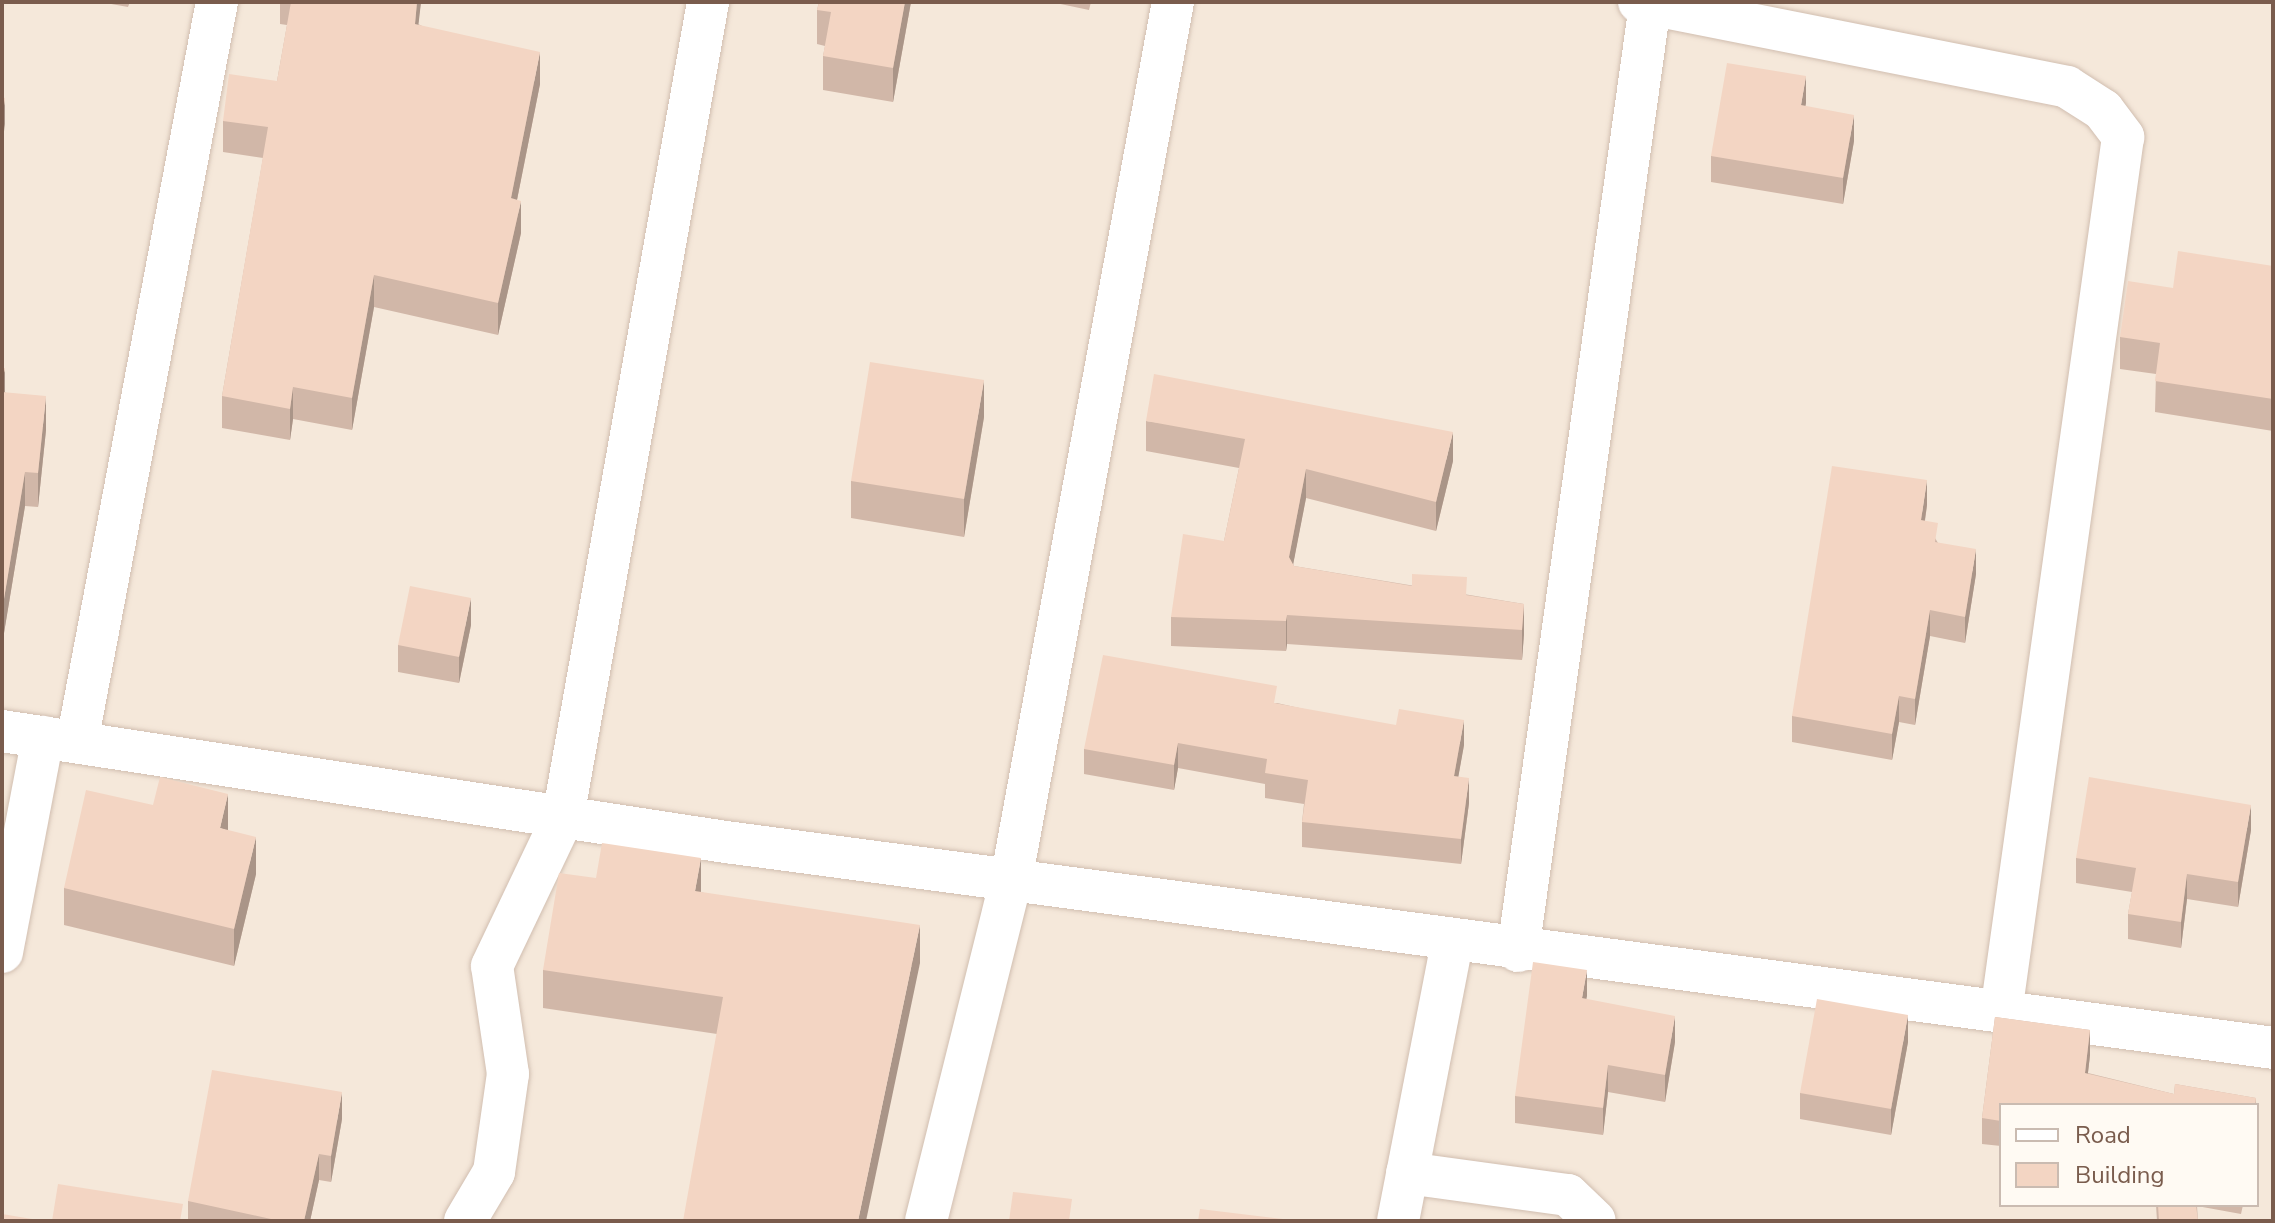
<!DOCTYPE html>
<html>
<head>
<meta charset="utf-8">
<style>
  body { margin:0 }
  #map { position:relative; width:2275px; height:1223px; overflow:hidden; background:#fdf6ec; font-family:"Nunito Sans",sans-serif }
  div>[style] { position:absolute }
  .residential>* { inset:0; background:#f5e8da }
  .roads { filter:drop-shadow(0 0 2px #d1beb0) drop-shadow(0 0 2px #d1beb0) }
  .minor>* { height:42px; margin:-21px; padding:0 21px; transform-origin:21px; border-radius:21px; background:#fff }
  .wall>* { inset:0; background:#d1b7a8 }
  .shaded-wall>* { inset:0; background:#aa9588 }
  .building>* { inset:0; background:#f3d5c3 }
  span { translate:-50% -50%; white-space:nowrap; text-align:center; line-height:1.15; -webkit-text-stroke:7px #fffaf3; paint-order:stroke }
  .frame { position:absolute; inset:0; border:4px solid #7a5c4d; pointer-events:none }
  .legend { position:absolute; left:1999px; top:1103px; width:260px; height:104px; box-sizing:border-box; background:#fffaf3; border:2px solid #cabbb1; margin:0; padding:10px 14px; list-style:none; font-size:24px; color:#7a5c4d }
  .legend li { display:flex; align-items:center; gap:16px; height:40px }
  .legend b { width:40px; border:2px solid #cabbb1 }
</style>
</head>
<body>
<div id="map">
  <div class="residential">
    <div style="clip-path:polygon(evenodd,2px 2px,2273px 2px,2273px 1221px,2px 1221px,2px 2px,2001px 1105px,2257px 1105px,2257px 1205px,2001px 1205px,2001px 1105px)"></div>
  </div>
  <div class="roads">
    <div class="minor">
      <div style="left:1639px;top:2px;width:436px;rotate:11.2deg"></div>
      <div style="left:2067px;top:87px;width:43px;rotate:32.6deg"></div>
      <div style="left:2103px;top:110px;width:34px;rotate:53deg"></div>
      <div style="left:2123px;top:137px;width:884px;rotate:97.93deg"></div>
      <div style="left:2px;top:731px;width:732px;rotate:8.72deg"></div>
      <div style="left:726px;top:842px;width:1561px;rotate:7.58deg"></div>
      <div style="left:77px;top:742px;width:753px;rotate:-79.29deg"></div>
      <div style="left:1518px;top:951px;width:956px;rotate:-82.06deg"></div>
      <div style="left:2px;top:952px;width:219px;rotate:-79.2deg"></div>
      <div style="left:1407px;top:1173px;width:162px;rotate:7.8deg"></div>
      <div style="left:1568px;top:1195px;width:37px;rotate:44deg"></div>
      <div style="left:465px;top:1221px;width:57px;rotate:-59.4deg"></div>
      <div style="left:494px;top:1172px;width:99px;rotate:-81.9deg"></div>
      <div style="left:508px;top:1074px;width:109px;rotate:-98.4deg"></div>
      <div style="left:492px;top:966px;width:165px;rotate:-64.5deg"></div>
      <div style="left:563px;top:817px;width:828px;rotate:-79.91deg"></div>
      <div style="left:926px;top:1221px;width:350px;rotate:-76deg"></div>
      <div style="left:1011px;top:881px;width:894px;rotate:-79.56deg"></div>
      <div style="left:1398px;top:1221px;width:284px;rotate:-79deg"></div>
    </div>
  </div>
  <div class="wall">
    <div style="clip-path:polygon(100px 2px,130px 2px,128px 7px)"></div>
    <div style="clip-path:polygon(280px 2px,421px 2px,418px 24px,540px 84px,517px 200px,521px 233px,498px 335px,374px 307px,352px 430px,293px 419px,290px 440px,222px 428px,222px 396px,263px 158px,223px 152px,223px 121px,277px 81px,287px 25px,280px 24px)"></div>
    <div style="clip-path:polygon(819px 2px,911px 2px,893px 102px,823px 90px,823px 56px,825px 46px,817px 44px,817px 10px)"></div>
    <div style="clip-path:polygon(1051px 2px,1091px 2px,1089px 10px)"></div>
    <div style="clip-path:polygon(1806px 103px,1805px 106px,1854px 141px,1843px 204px,1711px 182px,1711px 156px)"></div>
    <div style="clip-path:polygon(2273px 266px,2273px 431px,2155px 412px,2156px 374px,2120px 369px,2120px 337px,2173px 288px)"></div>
    <div style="clip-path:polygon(2px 368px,5px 392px,46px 430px,38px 507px,25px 506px,3px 639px)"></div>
    <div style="clip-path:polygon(984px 417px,964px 537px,851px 518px,851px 481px)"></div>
    <div style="clip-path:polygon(1146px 421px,1453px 461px,1436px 531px,1306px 498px,1293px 564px,1294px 566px,1524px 604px,1524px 634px,1522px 660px,1287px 644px,1286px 651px,1171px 646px,1171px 617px,1224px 541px,1239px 468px,1146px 451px)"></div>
    <div style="clip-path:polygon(1927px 505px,1925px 521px,1938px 543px,1976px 574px,1965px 643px,1930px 636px,1915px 725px,1899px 722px,1892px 760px,1792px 742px,1792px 716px)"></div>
    <div style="clip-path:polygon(471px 625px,459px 683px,398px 672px,398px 645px)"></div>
    <div style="clip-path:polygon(1277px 703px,1464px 745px,1458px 777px,1469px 803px,1461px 864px,1302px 847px,1302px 822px,1304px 804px,1265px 798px,1265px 784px,1178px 768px,1174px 790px,1084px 774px,1084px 749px)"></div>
    <div style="clip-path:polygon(228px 830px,256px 874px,234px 966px,64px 925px,64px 888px)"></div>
    <div style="clip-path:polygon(2251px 830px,2238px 907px,2187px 899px,2181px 948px,2128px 939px,2128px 914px,2132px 892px,2076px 883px,2076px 858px)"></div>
    <div style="clip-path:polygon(701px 892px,920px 963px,717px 1034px,543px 1008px,543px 970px)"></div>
    <div style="clip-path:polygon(1586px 999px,1675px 1042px,1665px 1102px,1608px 1092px,1603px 1135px,1515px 1123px,1515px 1096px)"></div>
    <div style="clip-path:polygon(1995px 1017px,2090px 1030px,2090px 1055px,2088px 1073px,2174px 1094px,2175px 1084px,2256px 1098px,2256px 1105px,2001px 1105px,2001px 1146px,1982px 1144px,1982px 1118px)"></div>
    <div style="clip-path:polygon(1908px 1042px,1891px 1135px,1800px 1119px,1800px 1093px)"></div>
    <div style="clip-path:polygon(342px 1119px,331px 1182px,319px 1180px,310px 1221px,188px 1221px,188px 1201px)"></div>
    <div style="clip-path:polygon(2156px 1205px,2243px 1205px,2241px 1214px,2197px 1206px,2198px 1221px,2157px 1221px)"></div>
  </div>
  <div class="shaded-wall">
    <div style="clip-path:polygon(417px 2px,421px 2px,415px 55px,415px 24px)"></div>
    <div style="clip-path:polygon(905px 2px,911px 2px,893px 102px,893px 68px)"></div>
    <div style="clip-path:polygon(540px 52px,540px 84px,511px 230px,511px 198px)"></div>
    <div style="clip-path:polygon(1806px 76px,1806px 103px,1801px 132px,1801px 105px)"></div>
    <div style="clip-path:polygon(5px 98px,5px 124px,2px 146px,2px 120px)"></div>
    <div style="clip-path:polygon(1854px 115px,1854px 141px,1843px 204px,1843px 178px)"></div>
    <div style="clip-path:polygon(521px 201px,521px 233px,498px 335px,498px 303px)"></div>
    <div style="clip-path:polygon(374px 275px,374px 307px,352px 430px,352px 398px)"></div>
    <div style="clip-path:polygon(5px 368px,5px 403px,2px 417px,2px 382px)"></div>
    <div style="clip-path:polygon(984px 380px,984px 417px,964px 537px,964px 499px)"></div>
    <div style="clip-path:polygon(293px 387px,293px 419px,290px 440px,290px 409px)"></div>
    <div style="clip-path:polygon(46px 396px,46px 430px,38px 507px,38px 473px)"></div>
    <div style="clip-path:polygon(1453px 432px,1453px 461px,1436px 531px,1436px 502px)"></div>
    <div style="clip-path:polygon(1306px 469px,1306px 498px,1289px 586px,1289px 557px)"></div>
    <div style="clip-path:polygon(25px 472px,25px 506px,3px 639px,3px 605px)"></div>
    <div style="clip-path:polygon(1927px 480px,1927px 505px,1921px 546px,1921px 520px)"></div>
    <div style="clip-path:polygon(1976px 549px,1976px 574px,1965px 643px,1965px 617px)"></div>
    <div style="clip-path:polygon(471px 598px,471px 625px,459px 683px,459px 657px)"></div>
    <div style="clip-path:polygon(1524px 604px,1524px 634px,1522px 660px,1522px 630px)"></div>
    <div style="clip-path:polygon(1930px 610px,1930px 636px,1915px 725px,1915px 699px)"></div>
    <div style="clip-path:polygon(1287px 615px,1287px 644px,1286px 651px,1286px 621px)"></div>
    <div style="clip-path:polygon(1899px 696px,1899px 722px,1892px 760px,1892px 734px)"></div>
    <div style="clip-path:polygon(1464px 720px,1464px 745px,1454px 801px,1454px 776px)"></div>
    <div style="clip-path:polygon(1178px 743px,1178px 768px,1174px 790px,1174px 765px)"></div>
    <div style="clip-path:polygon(1469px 778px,1469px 803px,1461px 864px,1461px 839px)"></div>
    <div style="clip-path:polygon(228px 794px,228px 831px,220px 828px)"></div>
    <div style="clip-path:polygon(2251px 805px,2251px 830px,2238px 907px,2238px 882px)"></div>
    <div style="clip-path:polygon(256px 837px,256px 874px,234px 966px,234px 929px)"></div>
    <div style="clip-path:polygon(701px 858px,701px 896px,695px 891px)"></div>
    <div style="clip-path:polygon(2187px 874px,2187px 899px,2181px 948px,2181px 922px)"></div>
    <div style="clip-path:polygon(920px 925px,920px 963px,866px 1221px,858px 1221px)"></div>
    <div style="clip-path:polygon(1587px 970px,1587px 996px,1582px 1024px,1582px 998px)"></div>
    <div style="clip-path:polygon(1908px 1015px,1908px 1042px,1891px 1135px,1891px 1109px)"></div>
    <div style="clip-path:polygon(1675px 1016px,1675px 1042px,1665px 1102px,1665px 1075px)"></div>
    <div style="clip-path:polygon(2090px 1030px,2090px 1055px,2085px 1098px,2085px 1073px)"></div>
    <div style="clip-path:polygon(1608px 1065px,1608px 1092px,1603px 1135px,1603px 1108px)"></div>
    <div style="clip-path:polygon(342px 1092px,342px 1119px,331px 1182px,331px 1156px)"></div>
    <div style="clip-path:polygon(319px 1154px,319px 1180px,310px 1221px,304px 1221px)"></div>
  </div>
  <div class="building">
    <div style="clip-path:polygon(291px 2px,417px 2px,415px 24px,540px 52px,511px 198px,521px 201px,498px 303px,374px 275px,352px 398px,293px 387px,290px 409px,222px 396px,268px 127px,223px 121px,229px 74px,277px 81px)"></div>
    <div style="clip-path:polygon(819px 2px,905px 2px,893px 68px,823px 56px,831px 12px,817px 10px)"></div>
    <div style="clip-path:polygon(1727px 63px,1806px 76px,1801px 105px,1854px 115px,1843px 178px,1711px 156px)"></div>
    <div style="clip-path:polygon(2px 97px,5px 98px,2px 120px)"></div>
    <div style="clip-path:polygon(2178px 251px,2273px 266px,2273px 399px,2155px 381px,2160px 343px,2120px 337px,2128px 281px,2173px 288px)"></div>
    <div style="clip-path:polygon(870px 362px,984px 380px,964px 499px,851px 481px)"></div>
    <div style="clip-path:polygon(2px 368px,5px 368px,2px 382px)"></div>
    <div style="clip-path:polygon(1154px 374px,1453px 432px,1436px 502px,1306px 469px,1289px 557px,1294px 566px,1412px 586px,1412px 574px,1467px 577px,1466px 595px,1524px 604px,1522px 630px,1287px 615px,1286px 621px,1171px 617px,1183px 534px,1224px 541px,1245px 439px,1146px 421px)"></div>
    <div style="clip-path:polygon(2px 392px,46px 396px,38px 473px,25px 472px,3px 605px)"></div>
    <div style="clip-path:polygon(1832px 466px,1927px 480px,1921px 520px,1938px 523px,1935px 542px,1976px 549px,1965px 617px,1930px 610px,1915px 699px,1899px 696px,1892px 734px,1792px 716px)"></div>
    <div style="clip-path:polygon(410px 586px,471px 598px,459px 657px,398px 645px)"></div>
    <div style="clip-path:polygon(1103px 655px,1277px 686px,1274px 703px,1396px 725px,1399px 709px,1464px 720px,1454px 776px,1469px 778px,1461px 839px,1302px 822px,1308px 780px,1265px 773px,1267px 759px,1178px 743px,1174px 765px,1084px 749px)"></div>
    <div style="clip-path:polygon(160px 777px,228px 794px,220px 828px,256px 837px,234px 929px,64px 888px,86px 790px,153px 805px)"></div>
    <div style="clip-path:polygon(2089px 777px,2251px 805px,2238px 882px,2187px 874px,2181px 922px,2128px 914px,2136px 868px,2076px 858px)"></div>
    <div style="clip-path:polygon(602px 843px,701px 858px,695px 891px,920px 925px,858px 1221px,683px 1221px,723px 997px,543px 970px,559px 873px,596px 878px)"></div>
    <div style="clip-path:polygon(1533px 962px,1587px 970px,1582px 998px,1675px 1016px,1665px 1075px,1608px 1065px,1603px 1108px,1515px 1096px)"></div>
    <div style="clip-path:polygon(1817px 999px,1908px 1015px,1891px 1109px,1800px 1093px)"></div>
    <div style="clip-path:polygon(1995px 1017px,2090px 1030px,2085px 1073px,2174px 1094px,2175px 1084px,2256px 1098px,2255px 1105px,2001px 1105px,2001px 1121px,1982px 1118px)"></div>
    <div style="clip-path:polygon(212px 1070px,342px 1092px,331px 1156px,319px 1154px,304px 1221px,280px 1221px,188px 1201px)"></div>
    <div style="clip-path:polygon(58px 1184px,183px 1204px,180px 1221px,52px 1221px)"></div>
    <div style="clip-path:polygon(1013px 1192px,1072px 1199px,1069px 1221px,1009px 1221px)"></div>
    <div style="clip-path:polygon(2158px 1205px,2196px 1205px,2198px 1221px,2159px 1221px)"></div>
    <div style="clip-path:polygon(1200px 1209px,1300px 1221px,1198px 1221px)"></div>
    <div style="clip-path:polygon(2px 1214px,44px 1221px,2px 1221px)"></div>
  </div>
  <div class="frame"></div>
  <ul class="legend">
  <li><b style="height:10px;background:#fff"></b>Road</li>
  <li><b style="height:22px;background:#f3d5c3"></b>Building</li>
  </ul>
</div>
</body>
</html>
